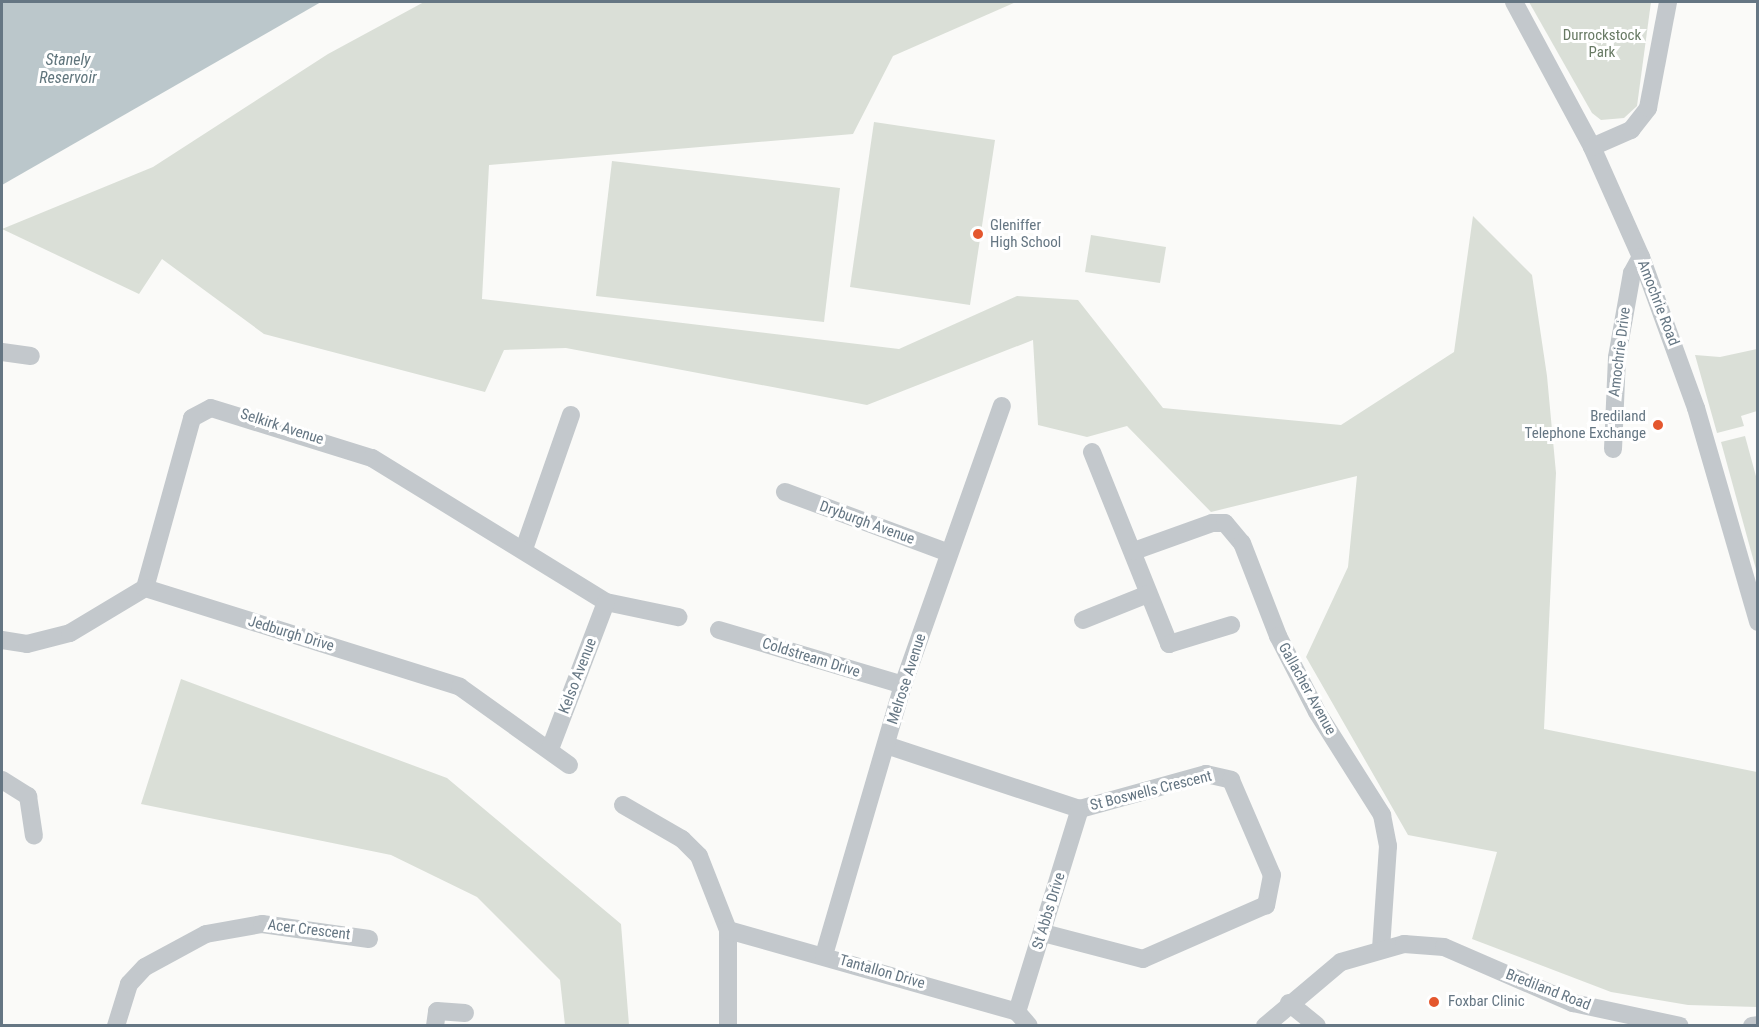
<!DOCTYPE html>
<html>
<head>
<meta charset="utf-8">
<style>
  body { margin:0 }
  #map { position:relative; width:1759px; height:1027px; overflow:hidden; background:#fafaf8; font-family:"Roboto Condensed",sans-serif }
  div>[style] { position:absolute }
  .green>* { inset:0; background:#dadfd7 }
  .water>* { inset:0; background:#bbc7cb }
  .minor>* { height:18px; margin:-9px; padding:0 9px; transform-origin:9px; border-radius:9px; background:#c3c8cc }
  .dots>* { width:16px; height:16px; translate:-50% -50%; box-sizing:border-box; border:3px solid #fff; border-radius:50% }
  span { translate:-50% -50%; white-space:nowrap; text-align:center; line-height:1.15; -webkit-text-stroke:6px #fff; paint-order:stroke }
  .park-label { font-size:15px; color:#687a64 }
  .poi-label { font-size:15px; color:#657683 }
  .left { translate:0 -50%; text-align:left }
  .right { translate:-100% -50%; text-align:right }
  .street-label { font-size:15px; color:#657683 }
  .water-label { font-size:16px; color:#60757c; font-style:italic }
  .frame { position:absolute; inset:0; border:3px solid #657683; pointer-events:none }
</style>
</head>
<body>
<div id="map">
  <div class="green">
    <div style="clip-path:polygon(424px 2px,1016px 2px,893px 56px,853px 134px,489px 165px,482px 299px,899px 349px,1017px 296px,1078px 300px,1163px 408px,1341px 425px,1454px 352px,1473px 216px,1532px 275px,1547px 376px,1556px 473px,1544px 729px,1757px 772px,1757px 1007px,1688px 1005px,1611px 992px,1472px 939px,1497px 852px,1408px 835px,1306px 657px,1348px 567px,1357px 476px,1211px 512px,1127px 426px,1087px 437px,1038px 425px,1033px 340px,867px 405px,566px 348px,504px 350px,485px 392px,264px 334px,162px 259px,139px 294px,2px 229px,153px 167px,328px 54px)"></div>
    <div style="clip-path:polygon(1529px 2px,1651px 2px,1637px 106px,1624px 118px,1601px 120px,1592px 113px)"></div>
    <div style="clip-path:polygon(874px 122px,995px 140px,970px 305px,850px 287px)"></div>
    <div style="clip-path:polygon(612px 161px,840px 188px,824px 322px,596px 296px)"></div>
    <div style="clip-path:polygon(1091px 235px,1166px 247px,1160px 283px,1085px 272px)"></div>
    <div style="clip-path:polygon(1757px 349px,1757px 411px,1741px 416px,1744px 426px,1717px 433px,1695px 355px,1720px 357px)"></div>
    <div style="clip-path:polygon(1745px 436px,1757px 480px,1757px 573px,1721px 442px)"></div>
    <div style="clip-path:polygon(181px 679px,447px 778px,621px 924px,629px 1025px,565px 1025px,560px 980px,477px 897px,391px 855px,141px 804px)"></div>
  </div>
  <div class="water">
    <div style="clip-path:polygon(2px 2px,321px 2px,2px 185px)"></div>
  </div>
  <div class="minor">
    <div style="left:1514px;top:2px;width:165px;rotate:61.7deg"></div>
    <div style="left:1592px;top:147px;width:120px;rotate:66deg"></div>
    <div style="left:1641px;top:257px;width:161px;rotate:70deg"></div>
    <div style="left:1696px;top:408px;width:223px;rotate:73.8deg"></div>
    <div style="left:1592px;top:147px;width:43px;rotate:-23.6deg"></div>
    <div style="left:1631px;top:130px;width:28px;rotate:-52deg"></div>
    <div style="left:1648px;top:108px;width:108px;rotate:-79.3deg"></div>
    <div style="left:2px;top:352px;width:29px;rotate:8deg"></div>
    <div style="left:1613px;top:449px;width:92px;rotate:-87.5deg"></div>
    <div style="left:1617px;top:357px;width:85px;rotate:-79.9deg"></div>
    <div style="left:1632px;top:273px;width:18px;rotate:-61deg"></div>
    <div style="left:1092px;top:452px;width:207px;rotate:68.1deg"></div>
    <div style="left:1169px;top:644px;width:65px;rotate:-17deg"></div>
    <div style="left:785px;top:492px;width:175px;rotate:20.4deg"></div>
    <div style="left:524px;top:549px;width:142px;rotate:-70.7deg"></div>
    <div style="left:1134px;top:551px;width:83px;rotate:-19.7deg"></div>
    <div style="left:1212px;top:523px;width:13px"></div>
    <div style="left:1225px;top:523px;width:26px;rotate:50deg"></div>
    <div style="left:1242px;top:543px;width:100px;rotate:68.8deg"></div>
    <div style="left:1278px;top:636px;width:85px;rotate:62.8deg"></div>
    <div style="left:1317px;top:712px;width:122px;rotate:57.7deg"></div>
    <div style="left:1382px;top:815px;width:32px;rotate:79deg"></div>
    <div style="left:1388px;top:846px;width:103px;rotate:93.9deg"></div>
    <div style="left:145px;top:588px;width:176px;rotate:-74.5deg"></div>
    <div style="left:192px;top:418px;width:21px;rotate:-28deg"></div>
    <div style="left:211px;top:408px;width:169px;rotate:17.3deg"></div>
    <div style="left:372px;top:458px;width:275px;rotate:31.6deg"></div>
    <div style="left:606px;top:602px;width:74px;rotate:11.8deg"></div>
    <div style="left:1083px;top:620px;width:70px;rotate:-21.8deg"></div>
    <div style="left:719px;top:630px;width:192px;rotate:16.6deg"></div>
    <div style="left:2px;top:640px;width:25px;rotate:9deg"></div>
    <div style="left:27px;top:644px;width:44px;rotate:-14.3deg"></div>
    <div style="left:70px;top:633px;width:87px;rotate:-31deg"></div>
    <div style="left:145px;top:588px;width:330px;rotate:17.4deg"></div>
    <div style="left:460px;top:687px;width:134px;rotate:35.6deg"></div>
    <div style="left:886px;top:745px;width:204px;rotate:18.3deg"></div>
    <div style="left:1080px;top:809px;width:131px;rotate:-15.5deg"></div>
    <div style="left:1206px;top:774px;width:26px;rotate:13deg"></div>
    <div style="left:1231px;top:780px;width:103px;rotate:66.7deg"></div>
    <div style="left:1272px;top:875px;width:31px;rotate:101deg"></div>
    <div style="left:1266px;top:905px;width:134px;rotate:156.3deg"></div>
    <div style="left:1143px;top:959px;width:103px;rotate:-165.4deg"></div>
    <div style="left:550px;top:749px;width:157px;rotate:-69.1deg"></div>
    <div style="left:2px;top:780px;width:31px;rotate:32deg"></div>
    <div style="left:28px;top:796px;width:40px;rotate:81.5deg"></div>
    <div style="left:623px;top:805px;width:68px;rotate:30deg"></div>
    <div style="left:682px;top:839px;width:24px;rotate:45deg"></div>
    <div style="left:699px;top:856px;width:79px;rotate:68.6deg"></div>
    <div style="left:728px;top:930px;width:96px;rotate:90deg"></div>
    <div style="left:728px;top:930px;width:300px;rotate:15.8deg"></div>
    <div style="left:1017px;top:1012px;width:18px;rotate:49deg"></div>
    <div style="left:824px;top:955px;width:281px;rotate:-73.7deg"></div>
    <div style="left:903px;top:685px;width:296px;rotate:-70.5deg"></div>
    <div style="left:1289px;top:1003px;width:36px;rotate:39deg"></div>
    <div style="left:1017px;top:1012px;width:213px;rotate:-72.8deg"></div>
    <div style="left:116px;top:1026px;width:44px;rotate:-72.8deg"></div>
    <div style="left:129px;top:984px;width:23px;rotate:-47deg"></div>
    <div style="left:145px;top:967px;width:69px;rotate:-28.4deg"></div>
    <div style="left:206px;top:934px;width:57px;rotate:-10.1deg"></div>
    <div style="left:262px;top:924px;width:108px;rotate:8deg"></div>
    <div style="left:435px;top:1026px;width:15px;rotate:-82deg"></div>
    <div style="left:437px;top:1011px;width:28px;rotate:4deg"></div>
    <div style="left:1265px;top:1026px;width:99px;rotate:-40.1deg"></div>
    <div style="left:1341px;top:962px;width:66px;rotate:-15.9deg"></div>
    <div style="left:1404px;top:944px;width:40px;rotate:4.3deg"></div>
    <div style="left:1444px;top:947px;width:141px;rotate:23.5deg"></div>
    <div style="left:1573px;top:1003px;width:109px;rotate:12.1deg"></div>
    <div style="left:1752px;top:1026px;width:6px;rotate:-9deg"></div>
  </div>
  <div class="dots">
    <div style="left:978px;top:234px;background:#e4572e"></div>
    <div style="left:1658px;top:425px;background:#e4572e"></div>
    <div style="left:1434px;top:1002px;background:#e4572e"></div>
  </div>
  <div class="park-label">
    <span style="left:1602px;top:44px">Durrockstock<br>Park</span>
  </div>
  <div class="poi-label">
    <span class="left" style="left:990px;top:234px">Gleniffer<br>High School</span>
    <span class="right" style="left:1646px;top:425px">Brediland<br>Telephone Exchange</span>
    <span class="left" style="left:1448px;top:1002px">Foxbar Clinic</span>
  </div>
  <div class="street-label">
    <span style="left:1658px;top:303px;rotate:69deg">Amochrie Road</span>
    <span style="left:1620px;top:352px;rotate:-83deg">Amochrie Drive</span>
    <span style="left:282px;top:427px;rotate:18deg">Selkirk Avenue</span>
    <span style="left:867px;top:523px;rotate:20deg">Dryburgh Avenue</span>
    <span style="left:291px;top:634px;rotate:17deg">Jedburgh Drive</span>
    <span style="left:811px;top:658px;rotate:17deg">Coldstream Drive</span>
    <span style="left:578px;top:676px;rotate:-69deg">Kelso Avenue</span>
    <span style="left:907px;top:679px;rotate:-72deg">Melrose Avenue</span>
    <span style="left:1307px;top:689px;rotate:61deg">Gallacher Avenue</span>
    <span style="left:1151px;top:791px;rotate:-14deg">St Boswells Crescent</span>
    <span style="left:1049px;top:911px;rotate:-73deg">St Abbs Drive</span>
    <span style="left:309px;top:930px;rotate:7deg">Acer Crescent</span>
    <span style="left:882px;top:972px;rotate:16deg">Tantallon Drive</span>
    <span style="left:1548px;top:990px;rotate:21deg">Brediland Road</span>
  </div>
  <div class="water-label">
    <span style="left:68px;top:69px">Stanely<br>Reservoir</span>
  </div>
  <div class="frame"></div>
</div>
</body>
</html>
